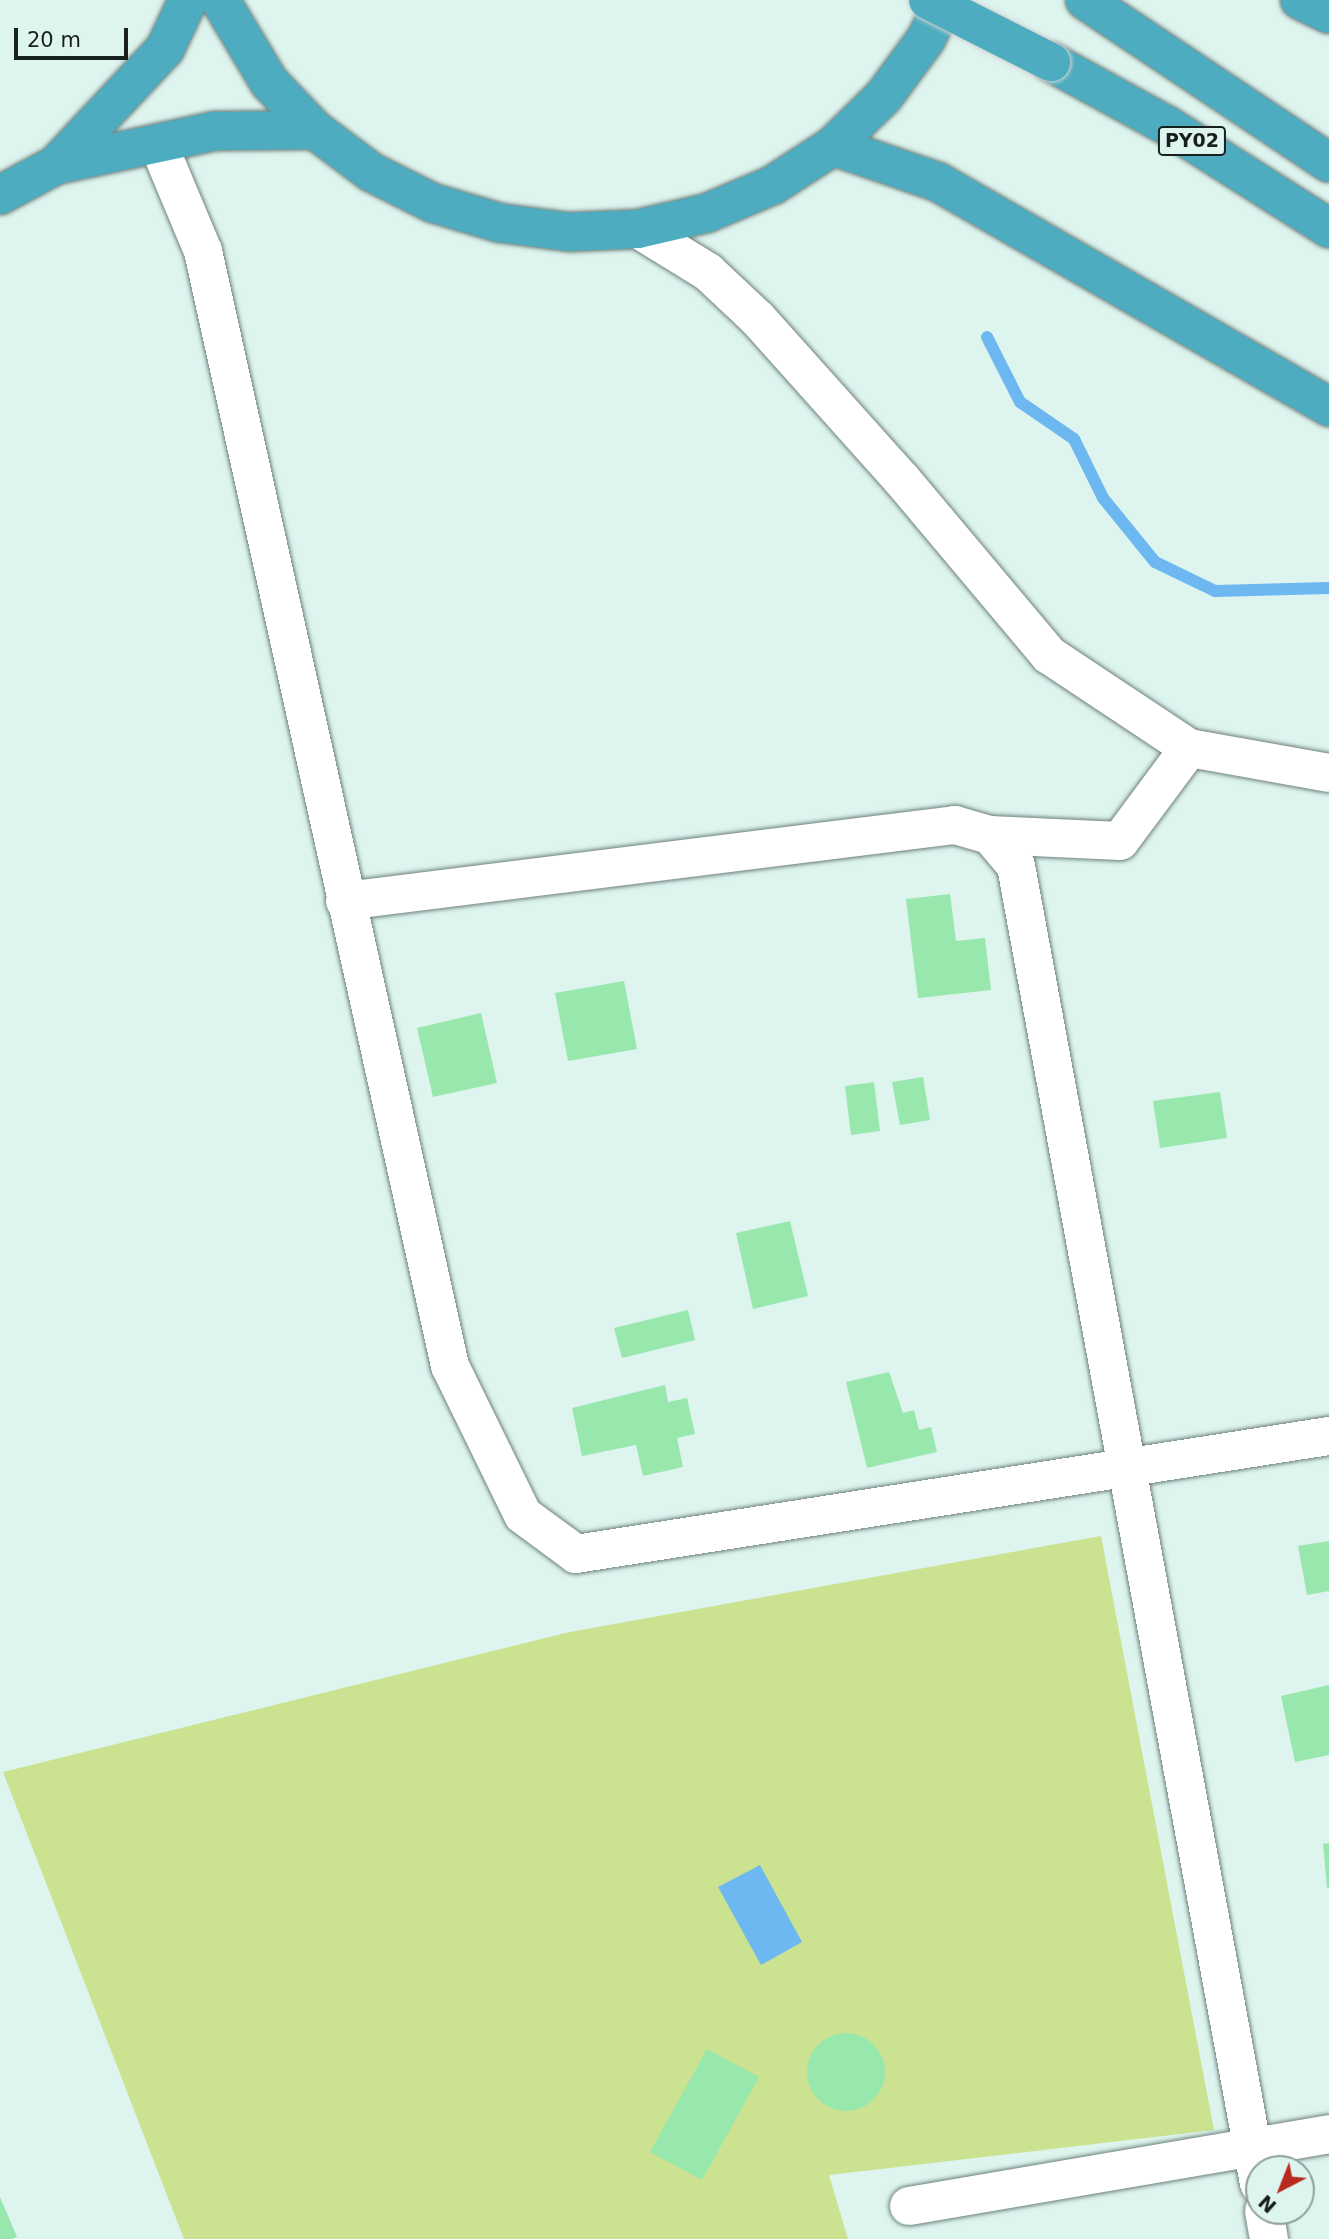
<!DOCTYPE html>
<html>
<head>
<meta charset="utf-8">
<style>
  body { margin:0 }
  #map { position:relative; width:1329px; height:2239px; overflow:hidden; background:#def4ef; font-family:"DejaVu Sans",sans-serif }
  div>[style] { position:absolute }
  .green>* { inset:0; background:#cbe290 }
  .water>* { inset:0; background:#6eb8f1 }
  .stream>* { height:12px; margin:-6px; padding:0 6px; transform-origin:6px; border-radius:6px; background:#6eb8f1 }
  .building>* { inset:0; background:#98e7ad }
  .round { border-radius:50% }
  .roads { filter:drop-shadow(0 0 2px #6e817d) drop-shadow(0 0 2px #6e817d) }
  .minor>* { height:38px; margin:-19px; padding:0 19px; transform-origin:19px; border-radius:19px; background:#fff }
  .highway>* { height:38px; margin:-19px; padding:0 19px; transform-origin:19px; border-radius:19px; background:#4dacbf }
  .bridges { filter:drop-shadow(0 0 2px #d1d2d2) drop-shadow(0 0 2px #d1d2d2) }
  .highway-bridge>* { height:38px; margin:-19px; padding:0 19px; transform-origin:19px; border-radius:19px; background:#4dacbf }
  span { translate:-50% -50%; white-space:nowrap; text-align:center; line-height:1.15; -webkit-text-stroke:6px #def4ef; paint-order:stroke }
  .shield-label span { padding:2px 5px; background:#def4ef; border:2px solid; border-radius:5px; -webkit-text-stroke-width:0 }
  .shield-label { font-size:19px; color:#18201e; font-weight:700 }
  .north { position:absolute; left:1245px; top:2155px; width:70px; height:70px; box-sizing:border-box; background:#def4ef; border:2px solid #8f9f9b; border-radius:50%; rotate:222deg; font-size:19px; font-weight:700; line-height:28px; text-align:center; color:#18201e }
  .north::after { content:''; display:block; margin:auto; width:24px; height:32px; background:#b82a1d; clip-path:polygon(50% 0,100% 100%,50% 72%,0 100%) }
  .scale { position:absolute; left:14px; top:28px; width:114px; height:32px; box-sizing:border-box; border:4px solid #18201e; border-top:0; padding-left:9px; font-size:21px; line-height:24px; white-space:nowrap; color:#18201e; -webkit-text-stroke:5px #def4ef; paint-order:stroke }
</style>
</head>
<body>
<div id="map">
  <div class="green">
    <div style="clip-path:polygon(1101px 1536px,1214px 2130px,829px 2175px,848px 2239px,184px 2239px,3px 1772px,570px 1632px)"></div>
  </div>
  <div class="water">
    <div style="clip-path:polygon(760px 1865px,802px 1942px,761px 1965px,718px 1887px)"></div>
  </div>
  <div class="stream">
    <div style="left:987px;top:337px;width:73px;rotate:63.1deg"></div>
    <div style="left:1020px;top:402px;width:65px;rotate:34.4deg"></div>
    <div style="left:1074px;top:439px;width:66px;rotate:63.8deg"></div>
    <div style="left:1103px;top:498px;width:82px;rotate:50.9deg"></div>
    <div style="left:1155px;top:562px;width:67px;rotate:25.8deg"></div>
    <div style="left:1215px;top:591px;width:114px;rotate:-1.5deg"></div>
  </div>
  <div class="building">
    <div style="clip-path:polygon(950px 894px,956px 941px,985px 938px,991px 990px,918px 998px,906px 899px)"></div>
    <div style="clip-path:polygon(624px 981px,637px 1049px,568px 1061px,555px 993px)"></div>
    <div style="clip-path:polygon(481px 1013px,497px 1083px,433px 1097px,417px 1028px)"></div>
    <div style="clip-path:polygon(923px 1077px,930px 1120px,900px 1125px,892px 1082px)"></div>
    <div style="clip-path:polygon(874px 1082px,880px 1131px,851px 1135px,845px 1086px)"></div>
    <div style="clip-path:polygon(1220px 1092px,1227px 1138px,1160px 1148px,1153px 1101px)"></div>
    <div style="clip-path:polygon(790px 1221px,808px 1296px,753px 1309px,736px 1233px)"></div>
    <div style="clip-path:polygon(688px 1310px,695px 1340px,622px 1358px,614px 1328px)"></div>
    <div style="clip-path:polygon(889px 1372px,903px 1413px,914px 1410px,919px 1430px,931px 1427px,937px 1452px,867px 1468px,846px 1382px)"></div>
    <div style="clip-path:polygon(665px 1385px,668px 1402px,687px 1398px,695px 1434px,677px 1438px,683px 1467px,643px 1476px,636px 1445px,582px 1456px,572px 1408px)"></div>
    <div style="clip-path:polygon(1329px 1541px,1329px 1591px,1307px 1595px,1298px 1546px)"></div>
    <div style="clip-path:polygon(1329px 1685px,1329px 1755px,1295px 1762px,1281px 1696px)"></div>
    <div style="clip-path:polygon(1329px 1843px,1329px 1888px,1327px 1888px,1323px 1844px)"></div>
    <div class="round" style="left:807px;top:2033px;width:78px;height:78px"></div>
    <div style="clip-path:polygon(707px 2049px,759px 2077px,702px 2180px,650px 2152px)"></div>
    <div style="clip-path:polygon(0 2197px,17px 2237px,12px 2239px,0 2239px)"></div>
  </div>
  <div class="roads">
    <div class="minor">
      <div style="left:159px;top:146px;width:114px;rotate:67.3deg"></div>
      <div style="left:203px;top:251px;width:1142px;rotate:77.51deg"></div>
      <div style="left:450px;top:1366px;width:166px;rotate:63.9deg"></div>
      <div style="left:523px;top:1515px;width:66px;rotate:36.3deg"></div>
      <div style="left:576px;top:1554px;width:762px;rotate:-8.91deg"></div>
      <div style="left:1189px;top:748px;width:142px;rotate:10.1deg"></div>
      <div style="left:990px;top:835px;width:40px;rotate:50deg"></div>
      <div style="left:1016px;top:866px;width:1340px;rotate:79.55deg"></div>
      <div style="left:345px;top:901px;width:615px;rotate:-7.1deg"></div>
      <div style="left:955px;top:825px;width:36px;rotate:16deg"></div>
      <div style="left:990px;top:835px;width:130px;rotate:2.6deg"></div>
      <div style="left:1120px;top:841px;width:116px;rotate:-53.4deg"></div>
      <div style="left:1189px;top:748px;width:168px;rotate:-146.4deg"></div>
      <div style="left:1049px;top:655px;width:229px;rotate:-130deg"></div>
      <div style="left:902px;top:480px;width:216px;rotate:-131.8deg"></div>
      <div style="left:758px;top:319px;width:69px;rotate:-136.8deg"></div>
      <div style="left:708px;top:272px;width:82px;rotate:-148.4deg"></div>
      <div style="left:909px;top:2206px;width:426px;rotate:-9.7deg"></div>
      <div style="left:1264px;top:2211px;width:28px;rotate:80deg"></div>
    </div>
    <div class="highway">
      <div style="left:220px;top:0;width:96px;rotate:59.1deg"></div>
      <div style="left:269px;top:82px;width:66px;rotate:46.2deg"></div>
      <div style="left:315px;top:130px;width:70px;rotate:36.9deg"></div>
      <div style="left:371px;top:172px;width:69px;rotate:26.6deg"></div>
      <div style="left:433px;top:203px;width:70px;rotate:16.6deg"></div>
      <div style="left:500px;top:223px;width:70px;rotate:7.4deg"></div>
      <div style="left:569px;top:232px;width:69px;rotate:-2.5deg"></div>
      <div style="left:638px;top:229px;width:71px;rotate:-13.1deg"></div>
      <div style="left:707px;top:213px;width:72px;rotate:-23deg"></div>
      <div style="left:773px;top:185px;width:72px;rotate:-33deg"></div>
      <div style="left:833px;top:146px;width:71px;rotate:-44.4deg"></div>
      <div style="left:884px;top:96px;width:71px;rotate:-53.6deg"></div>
      <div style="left:926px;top:39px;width:43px;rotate:-64deg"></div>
      <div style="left:1085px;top:0;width:293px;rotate:33.7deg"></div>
      <div style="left:1300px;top:0;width:32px;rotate:26deg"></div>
      <div style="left:1051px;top:62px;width:133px;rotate:28.7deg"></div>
      <div style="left:1168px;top:126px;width:191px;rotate:32.4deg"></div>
      <div style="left:833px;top:146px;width:111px;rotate:18.9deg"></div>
      <div style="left:938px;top:182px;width:451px;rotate:29.9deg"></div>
      <div style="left:56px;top:165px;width:159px;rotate:-46.8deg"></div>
      <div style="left:165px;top:49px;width:54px;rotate:-64.9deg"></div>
      <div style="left:0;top:195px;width:64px;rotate:-28.2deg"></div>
      <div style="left:56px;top:165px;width:163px;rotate:-12.1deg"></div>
      <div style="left:215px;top:131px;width:100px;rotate:-0.6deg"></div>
    </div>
  </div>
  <div class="bridges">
    <div class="highway-bridge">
      <div style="left:928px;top:0;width:138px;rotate:26.8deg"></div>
    </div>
  </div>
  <div class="shield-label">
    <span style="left:1192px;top:141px">PY02</span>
  </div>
  <div class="north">N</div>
  <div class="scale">20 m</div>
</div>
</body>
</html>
